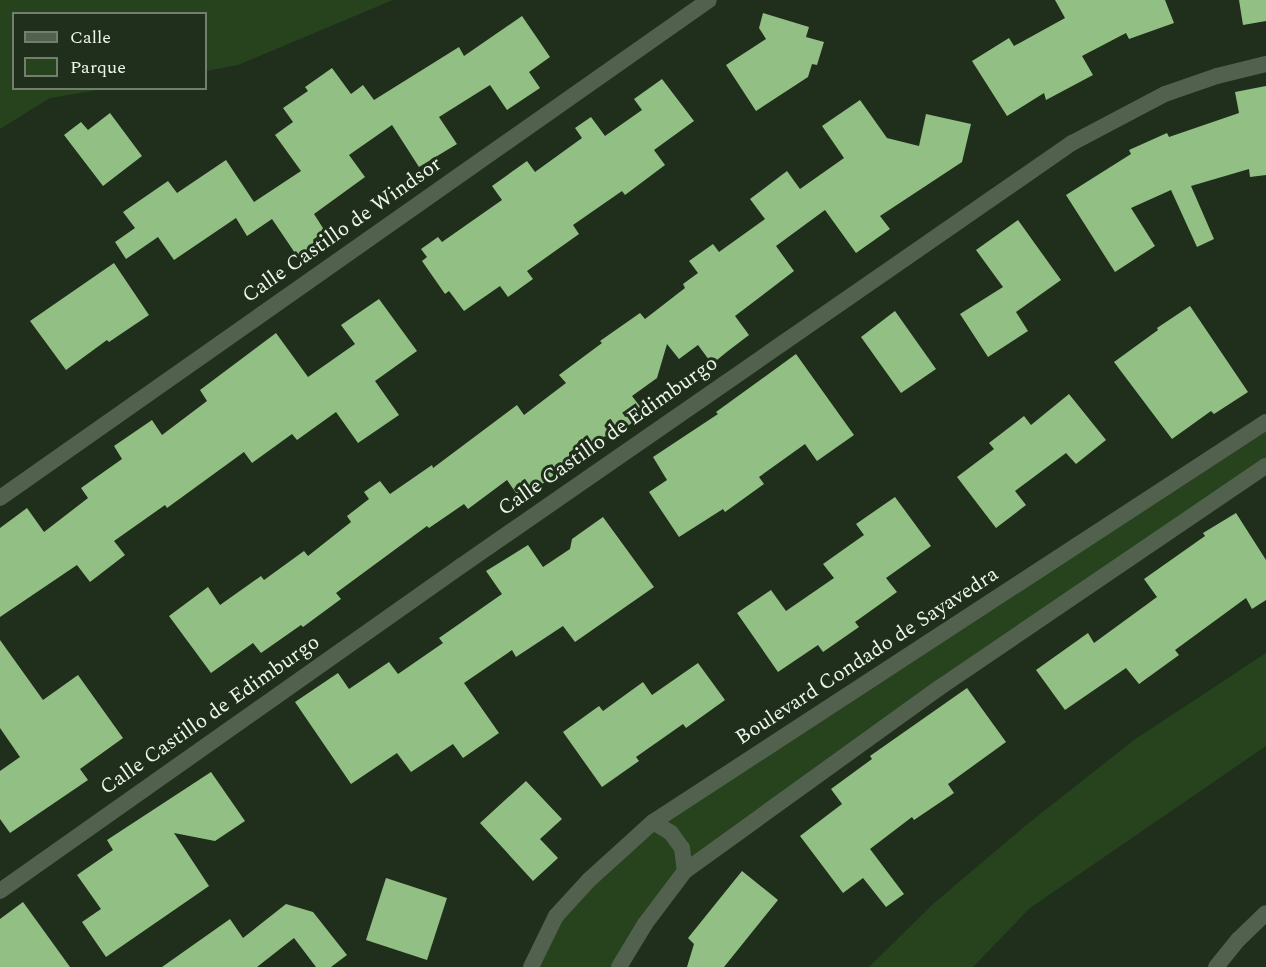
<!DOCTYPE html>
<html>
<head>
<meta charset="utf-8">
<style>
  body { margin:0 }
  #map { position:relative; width:1266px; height:967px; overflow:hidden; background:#202e1c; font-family:Spectral,serif }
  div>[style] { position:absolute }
  .green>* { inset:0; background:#26431d }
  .building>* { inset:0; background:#92c084 }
  .minor>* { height:16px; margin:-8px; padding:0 8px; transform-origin:8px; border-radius:8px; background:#52614d }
  .tertiary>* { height:16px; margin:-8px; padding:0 8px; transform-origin:8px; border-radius:8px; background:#52614d }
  span { translate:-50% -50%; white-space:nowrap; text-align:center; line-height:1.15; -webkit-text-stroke:6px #202e1c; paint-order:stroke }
  .street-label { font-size:21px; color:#edf6ea }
  .legend { position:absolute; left:12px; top:12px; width:195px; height:78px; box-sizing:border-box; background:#202e1c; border:2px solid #727e6e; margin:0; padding:8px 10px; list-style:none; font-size:18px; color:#edf6ea }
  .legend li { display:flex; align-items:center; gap:12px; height:30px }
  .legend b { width:30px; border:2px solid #727e6e }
</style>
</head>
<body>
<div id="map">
  <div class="green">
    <div style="clip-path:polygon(0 0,393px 0,238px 65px,206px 71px,206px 14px,14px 14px,14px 88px,104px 89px,50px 98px,0 129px)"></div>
    <div style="clip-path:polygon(1266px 422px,1266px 466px,685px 871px,619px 967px,531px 967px,556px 916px,653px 822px)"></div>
    <div style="clip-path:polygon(1266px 653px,1266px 746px,1030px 908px,973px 967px,869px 967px,933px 904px,1025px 826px,1134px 740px)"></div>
  </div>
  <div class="building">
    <div style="clip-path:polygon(1055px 0,1165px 0,1174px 23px,1129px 39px,1126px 33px,1082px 56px,1093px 75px,1046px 100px,1044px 93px,1007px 116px,972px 61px,1009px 38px,1014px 46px,1065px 18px)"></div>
    <div style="clip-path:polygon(1239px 0,1266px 0,1266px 21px,1243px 25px)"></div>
    <div style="clip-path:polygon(763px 13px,809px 27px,806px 37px,824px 42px,817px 65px,812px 64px,808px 77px,756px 111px,726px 65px,766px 39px,759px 28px)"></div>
    <div style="clip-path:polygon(522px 16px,550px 57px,529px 72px,540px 88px,507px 110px,490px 85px,439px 117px,457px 144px,419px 167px,392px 125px,349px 155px,365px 177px,314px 214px,328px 236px,297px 256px,272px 219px,247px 236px,236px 218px,174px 260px,158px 237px,126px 259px,115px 242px,135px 228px,123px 212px,168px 181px,177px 193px,226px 160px,254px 202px,301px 171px,275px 135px,293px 122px,283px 108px,308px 91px,305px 87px,332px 68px,351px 94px,363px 85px,374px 100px,459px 47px,464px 56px)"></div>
    <div style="clip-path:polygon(662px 79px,694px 121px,654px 150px,665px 165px,625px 195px,622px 191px,573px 225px,579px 234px,527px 271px,533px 279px,508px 297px,500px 286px,464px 311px,449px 291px,445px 294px,422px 261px,427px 257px,421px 249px,438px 237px,442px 242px,502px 200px,492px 186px,527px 161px,535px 172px,582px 138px,575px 128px,591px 117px,605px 136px,642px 110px,634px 99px)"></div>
    <div style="clip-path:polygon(1266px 86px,1266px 175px,1250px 177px,1249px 169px,1191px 186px,1214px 239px,1197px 247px,1171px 190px,1131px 208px,1155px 246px,1115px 272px,1066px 195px,1131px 154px,1129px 150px,1167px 133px,1169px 137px,1239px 113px,1235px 92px)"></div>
    <div style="clip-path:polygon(860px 100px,887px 138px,919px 146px,926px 114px,971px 124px,962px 162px,880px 216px,890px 229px,856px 253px,825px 210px,776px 246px,794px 271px,735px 316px,749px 335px,728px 351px,712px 364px,698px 345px,679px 359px,667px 344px,657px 378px,632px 396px,645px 413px,609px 440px,605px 436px,521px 500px,507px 480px,468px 509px,464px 504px,429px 528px,427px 526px,336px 593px,341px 599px,303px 627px,301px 625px,261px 653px,253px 643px,211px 673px,169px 616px,208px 587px,220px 605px,261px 576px,264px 580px,304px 551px,308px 556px,351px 522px,347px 516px,369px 499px,364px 492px,380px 481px,390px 494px,432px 465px,433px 468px,517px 405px,524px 415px,566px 383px,559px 375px,602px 343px,600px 341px,640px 313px,645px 319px,685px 288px,683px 284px,698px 273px,689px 261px,713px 244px,719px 252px,765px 219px,750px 199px,787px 171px,800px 189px,844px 158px,822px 126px)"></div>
    <div style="clip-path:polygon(110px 113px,142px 156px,103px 186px,64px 135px,81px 122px,88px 130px)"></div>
    <div style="clip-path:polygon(1018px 220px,1061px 280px,1016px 312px,1028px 331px,988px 357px,960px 314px,1003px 287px,976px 250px)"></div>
    <div style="clip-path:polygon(114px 263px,149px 315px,109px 342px,107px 340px,66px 370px,30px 321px)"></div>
    <div style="clip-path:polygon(379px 299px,417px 351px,375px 381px,399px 415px,358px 443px,336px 412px,297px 440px,292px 434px,252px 463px,244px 452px,167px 508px,165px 505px,114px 541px,125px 555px,90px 582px,77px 565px,0 617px,0 528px,27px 508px,44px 532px,88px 498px,81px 488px,122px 459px,114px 446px,152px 420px,162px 435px,207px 401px,200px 390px,276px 333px,308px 377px,355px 344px,341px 325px)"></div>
    <div style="clip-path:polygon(1190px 306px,1248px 392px,1214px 414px,1211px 411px,1172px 439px,1114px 362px,1158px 330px,1157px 328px)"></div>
    <div style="clip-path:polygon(895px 311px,936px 369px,901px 393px,861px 337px)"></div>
    <div style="clip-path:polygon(796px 354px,854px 435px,817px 461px,805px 444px,759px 477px,764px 484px,725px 512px,723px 509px,679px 537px,649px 492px,667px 480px,653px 457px,718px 414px,716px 412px)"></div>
    <div style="clip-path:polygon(1069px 394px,1106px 440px,1076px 464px,1066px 453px,1015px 491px,1026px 505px,996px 528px,957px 477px,994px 449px,989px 443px,1024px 416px,1031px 425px)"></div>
    <div style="clip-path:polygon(895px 497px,931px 546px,886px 578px,897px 592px,855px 622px,859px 627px,823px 652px,818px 645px,778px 672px,737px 613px,771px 590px,786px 611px,834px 578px,823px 564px,864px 535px,856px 524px)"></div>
    <div style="clip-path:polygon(1236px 513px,1266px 560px,1266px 600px,1252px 609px,1246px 598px,1175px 650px,1179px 655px,1139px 684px,1126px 668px,1065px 710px,1036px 670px,1088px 633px,1094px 643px,1157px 597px,1144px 579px,1205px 536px,1203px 533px)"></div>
    <div style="clip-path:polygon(603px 517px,654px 587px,575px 642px,563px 626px,516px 657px,512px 650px,464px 683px,499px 733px,463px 758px,453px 744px,411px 772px,397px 753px,351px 784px,295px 702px,338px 673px,349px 689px,389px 662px,398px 674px,443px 643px,439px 638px,502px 594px,486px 571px,528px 545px,543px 567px,570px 549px,572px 539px)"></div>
    <div style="clip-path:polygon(0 640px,43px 700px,78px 675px,123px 738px,80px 769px,88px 780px,10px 833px,0 819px,0 771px,20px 757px,0 728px)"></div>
    <div style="clip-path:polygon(698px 663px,725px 700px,686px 728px,683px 724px,636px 757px,639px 761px,602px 787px,563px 732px,599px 706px,603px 711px,643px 682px,652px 695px)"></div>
    <div style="clip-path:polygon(967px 688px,1006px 742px,948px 784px,954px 793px,914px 820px,912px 817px,870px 849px,904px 894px,886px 907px,863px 878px,843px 893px,800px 836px,842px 804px,831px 789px,872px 759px,870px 756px)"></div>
    <div style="clip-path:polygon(211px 772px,245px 821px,215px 841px,174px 833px,209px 886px,106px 957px,82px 922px,101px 909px,77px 875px,113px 850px,107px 840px)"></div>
    <div style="clip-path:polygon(526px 781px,562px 819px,540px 839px,558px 858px,533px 881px,480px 823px)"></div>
    <div style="clip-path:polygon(742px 871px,778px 900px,724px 967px,687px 967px,694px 944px,688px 938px)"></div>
    <div style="clip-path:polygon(386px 878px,447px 898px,427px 960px,366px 940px)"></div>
    <div style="clip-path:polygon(23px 902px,70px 967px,0 967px,0 919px)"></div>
    <div style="clip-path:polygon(286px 904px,313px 912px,347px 955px,331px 967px,316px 967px,294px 938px,257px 967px,162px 967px,230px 919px,243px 938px)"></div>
  </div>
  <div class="minor">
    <div style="left:0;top:498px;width:866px;rotate:-35.08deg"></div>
    <div style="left:0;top:891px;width:564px;rotate:-35.18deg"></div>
    <div style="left:461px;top:566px;width:743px;rotate:-34.7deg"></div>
    <div style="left:1072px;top:143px;width:105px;rotate:-27.8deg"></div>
    <div style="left:1165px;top:94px;width:55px;rotate:-19.1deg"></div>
    <div style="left:1217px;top:76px;width:50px;rotate:-13.8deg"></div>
    <div style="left:1216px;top:967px;width:36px;rotate:-51deg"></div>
    <div style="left:1239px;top:939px;width:37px;rotate:-44deg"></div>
  </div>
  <div class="tertiary">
    <div style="left:653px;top:822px;width:21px;rotate:31deg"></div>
    <div style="left:671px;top:833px;width:19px;rotate:54deg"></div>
    <div style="left:682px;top:848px;width:23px;rotate:83deg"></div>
    <div style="left:531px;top:967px;width:57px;rotate:-63.9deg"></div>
    <div style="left:556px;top:916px;width:49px;rotate:-47.5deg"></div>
    <div style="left:589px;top:880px;width:86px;rotate:-42.2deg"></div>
    <div style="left:653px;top:822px;width:732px;rotate:-33.13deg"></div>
    <div style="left:619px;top:967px;width:50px;rotate:-58.8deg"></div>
    <div style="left:645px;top:924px;width:66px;rotate:-53deg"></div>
    <div style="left:685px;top:871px;width:313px;rotate:-35.8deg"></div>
    <div style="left:939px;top:688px;width:395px;rotate:-34.2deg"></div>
  </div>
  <div class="street-label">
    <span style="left:342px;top:230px;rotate:-35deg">Calle Castillo de Windsor</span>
    <span style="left:608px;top:436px;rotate:-35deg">Calle Castillo de Edimburgo</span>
    <span style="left:867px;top:656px;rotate:-33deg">Boulevard Condado de Sayavedra</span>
    <span style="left:210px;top:715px;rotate:-35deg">Calle Castillo de Edimburgo</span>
  </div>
  <ul class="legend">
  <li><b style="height:8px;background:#52614d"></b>Calle</li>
  <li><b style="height:16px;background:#26431d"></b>Parque</li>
  </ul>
</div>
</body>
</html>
